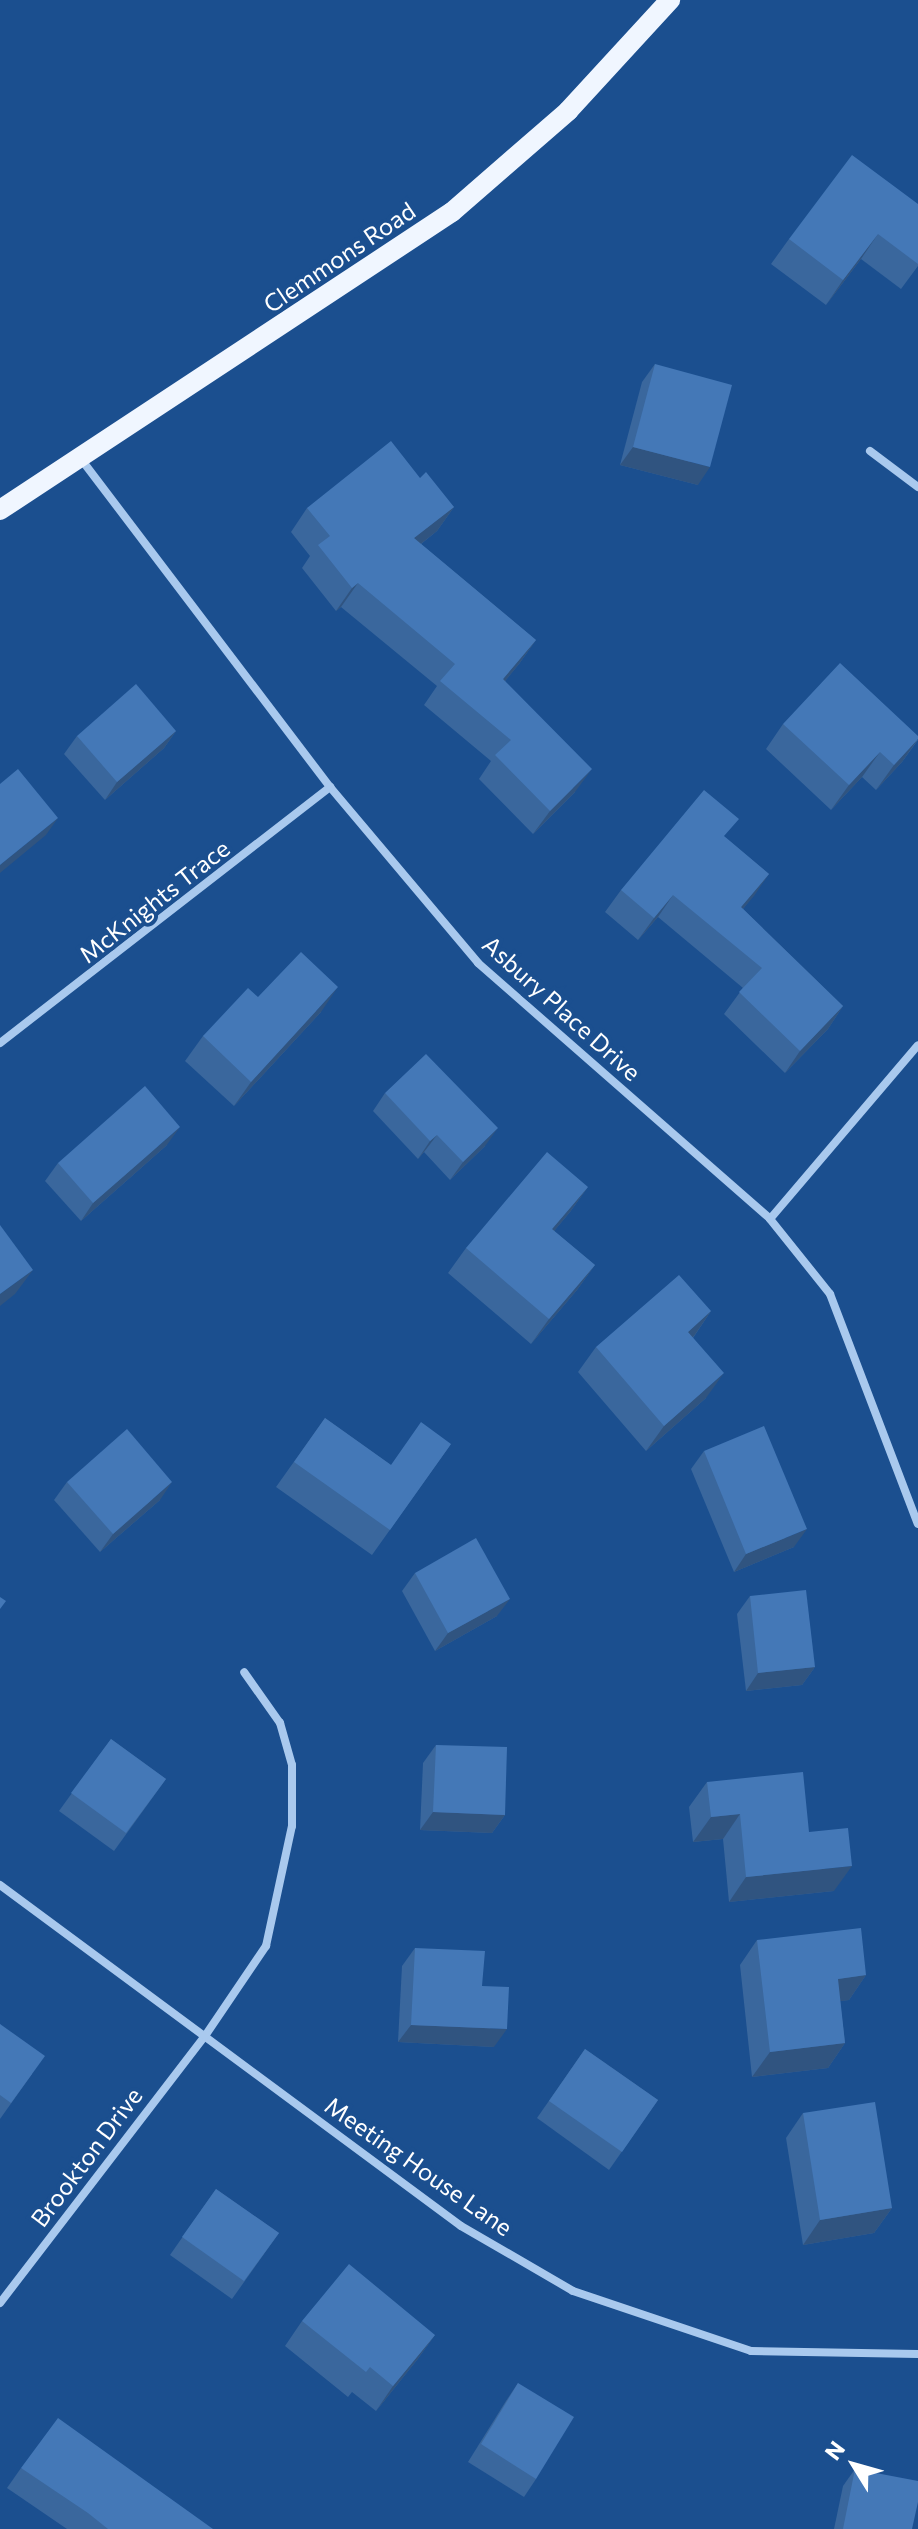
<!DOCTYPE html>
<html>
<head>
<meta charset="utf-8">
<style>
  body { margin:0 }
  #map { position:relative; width:918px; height:2529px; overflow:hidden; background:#1b4f8f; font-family:Commissioner,sans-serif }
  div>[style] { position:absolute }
  .street>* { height:8px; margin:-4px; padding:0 4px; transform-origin:4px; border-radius:4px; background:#a9c9ee }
  .primary>* { height:20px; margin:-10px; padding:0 10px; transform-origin:10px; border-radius:10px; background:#f0f6ff }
  .wall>* { inset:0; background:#3a679d }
  .shaded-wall>* { inset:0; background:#305480 }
  .building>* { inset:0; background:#4478b7 }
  span { translate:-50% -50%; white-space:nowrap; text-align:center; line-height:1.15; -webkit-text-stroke:8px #1b4f8f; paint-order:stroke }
  .street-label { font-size:24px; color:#fff }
  .north { position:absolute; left:814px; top:2425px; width:80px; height:80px; -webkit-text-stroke:6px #1b4f8f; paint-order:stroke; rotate:307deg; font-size:22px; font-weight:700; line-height:32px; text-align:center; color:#fff }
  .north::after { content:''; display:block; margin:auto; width:28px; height:36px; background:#fff; clip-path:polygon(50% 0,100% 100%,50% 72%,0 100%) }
</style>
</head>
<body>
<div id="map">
  <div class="street">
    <div style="left:870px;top:451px;width:60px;rotate:36.9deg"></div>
    <div style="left:81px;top:459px;width:412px;rotate:52.8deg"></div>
    <div style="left:330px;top:787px;width:230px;rotate:49.9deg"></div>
    <div style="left:478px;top:963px;width:388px;rotate:41.2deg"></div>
    <div style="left:770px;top:1219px;width:96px;rotate:51.3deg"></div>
    <div style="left:830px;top:1294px;width:246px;rotate:69.1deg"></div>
    <div style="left:0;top:1043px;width:418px;rotate:-37.8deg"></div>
    <div style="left:770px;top:1219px;width:228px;rotate:-49.6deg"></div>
    <div style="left:0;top:1885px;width:573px;rotate:36.49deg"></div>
    <div style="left:461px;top:2226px;width:129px;rotate:30.1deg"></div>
    <div style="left:573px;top:2291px;width:188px;rotate:18.6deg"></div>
    <div style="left:751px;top:2351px;width:167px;rotate:1deg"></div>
    <div style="left:0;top:2303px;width:337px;rotate:-52.5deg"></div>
    <div style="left:205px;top:2036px;width:109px;rotate:-55.9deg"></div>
    <div style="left:266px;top:1946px;width:123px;rotate:-77.8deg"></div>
    <div style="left:292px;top:1826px;width:61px;rotate:-90deg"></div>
    <div style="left:292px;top:1765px;width:44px;rotate:-105.9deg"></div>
    <div style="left:280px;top:1723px;width:62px;rotate:-125.2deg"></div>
  </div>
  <div class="primary">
    <div style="left:0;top:510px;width:541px;rotate:-33.4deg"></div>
    <div style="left:452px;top:212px;width:154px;rotate:-41deg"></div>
    <div style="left:568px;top:111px;width:151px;rotate:-47.4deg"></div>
  </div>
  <div class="wall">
    <div style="clip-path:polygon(918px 204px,918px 266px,901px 289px,861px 259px,826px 305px,771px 264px,789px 239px)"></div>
    <div style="clip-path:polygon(655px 364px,698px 485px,620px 465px,642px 382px)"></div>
    <div style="clip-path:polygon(420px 478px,454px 507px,437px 531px,421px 544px,536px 640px,519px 664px,505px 681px,575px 792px,533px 834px,479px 779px,491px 761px,424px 705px,437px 686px,341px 607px,336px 611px,302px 568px,310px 556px,291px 532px,307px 508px)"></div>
    <div style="clip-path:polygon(783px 724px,918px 740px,902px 762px,876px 790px,862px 777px,831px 810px,766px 749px)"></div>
    <div style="clip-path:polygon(176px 731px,164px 748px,105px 800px,64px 754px,77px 736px)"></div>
    <div style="clip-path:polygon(726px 838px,769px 874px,743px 909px,843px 1006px,828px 1029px,785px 1073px,724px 1014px,743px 988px,658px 917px,638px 940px,605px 912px,621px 890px)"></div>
    <div style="clip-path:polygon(258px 997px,321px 1012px,234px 1106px,185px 1061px,203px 1036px)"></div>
    <div style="clip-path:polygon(385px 1093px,485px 1146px,450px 1180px,424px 1152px,418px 1159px,373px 1111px)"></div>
    <div style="clip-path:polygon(167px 1145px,81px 1221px,45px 1181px,58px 1163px)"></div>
    <div style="clip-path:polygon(588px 1187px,570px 1212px,554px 1231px,595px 1265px,577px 1290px,531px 1344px,448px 1273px,466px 1248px)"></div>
    <div style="clip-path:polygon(711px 1311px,693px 1338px,706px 1398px,646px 1451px,578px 1372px,596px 1347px)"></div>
    <div style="clip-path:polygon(325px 1418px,391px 1465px,451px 1444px,372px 1555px,276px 1487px)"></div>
    <div style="clip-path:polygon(704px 1451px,794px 1547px,734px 1572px,691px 1469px)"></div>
    <div style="clip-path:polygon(67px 1482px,160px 1500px,100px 1552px,54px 1500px)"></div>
    <div style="clip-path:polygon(415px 1573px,497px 1616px,435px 1651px,402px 1591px)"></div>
    <div style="clip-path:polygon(750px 1596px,815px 1667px,802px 1685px,746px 1691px,737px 1614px)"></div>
    <div style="clip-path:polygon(111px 1739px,166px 1779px,114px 1851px,59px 1811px)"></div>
    <div style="clip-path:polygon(436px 1745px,505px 1815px,492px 1833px,420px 1830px,423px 1763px)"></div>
    <div style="clip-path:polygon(707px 1782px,809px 1832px,834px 1891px,729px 1902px,723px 1839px,693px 1842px,689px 1807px)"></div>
    <div style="clip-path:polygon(757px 1940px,866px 1975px,849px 2000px,840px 2001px,845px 2043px,828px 2068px,752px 2077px,740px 1965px)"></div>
    <div style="clip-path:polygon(415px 1948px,482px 1986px,494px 2047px,398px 2042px,402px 1966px)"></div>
    <div style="clip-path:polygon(0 2024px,32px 2074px,0 2119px)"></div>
    <div style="clip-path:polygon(585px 2049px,658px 2100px,609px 2170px,537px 2118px)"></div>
    <div style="clip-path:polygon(803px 2113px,892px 2208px,874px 2233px,803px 2245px,786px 2138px)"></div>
    <div style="clip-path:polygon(216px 2189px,279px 2233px,232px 2299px,170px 2255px)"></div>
    <div style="clip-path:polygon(302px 2321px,435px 2335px,417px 2360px,376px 2411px,352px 2392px,348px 2397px,285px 2346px)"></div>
    <div style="clip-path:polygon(518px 2383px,536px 2479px,524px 2497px,468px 2462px,506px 2401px)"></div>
    <div style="clip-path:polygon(21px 2468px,213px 2529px,67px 2529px,7px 2488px)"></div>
    <div style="clip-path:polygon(855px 2469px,912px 2529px,834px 2529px,843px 2486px)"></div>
  </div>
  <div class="shaded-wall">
    <div style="clip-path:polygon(878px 234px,861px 259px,826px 305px,843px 280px)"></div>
    <div style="clip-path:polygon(633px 447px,710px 467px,698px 485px,620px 465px)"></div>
    <div style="clip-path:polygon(454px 507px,437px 531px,398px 562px,414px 538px)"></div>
    <div style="clip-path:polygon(358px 583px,341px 607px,336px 611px,352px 588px)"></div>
    <div style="clip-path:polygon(536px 640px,519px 664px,487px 703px,503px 679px)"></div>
    <div style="clip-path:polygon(176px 731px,164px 748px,105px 800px,117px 782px)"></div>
    <div style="clip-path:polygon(918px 739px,902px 762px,876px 790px,894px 765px)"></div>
    <div style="clip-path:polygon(880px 752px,862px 777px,831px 810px,849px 785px)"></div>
    <div style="clip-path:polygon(592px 769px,575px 792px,533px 834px,550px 811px)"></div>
    <div style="clip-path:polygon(58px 818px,46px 835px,0 873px,0 865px)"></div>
    <div style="clip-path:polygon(769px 874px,754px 896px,725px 930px,741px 907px)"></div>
    <div style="clip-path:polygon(673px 895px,658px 917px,638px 940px,654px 918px)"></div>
    <div style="clip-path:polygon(338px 987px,321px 1012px,234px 1106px,251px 1082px)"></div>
    <div style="clip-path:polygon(843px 1006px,828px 1029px,785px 1073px,800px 1051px)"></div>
    <div style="clip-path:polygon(180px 1127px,167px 1145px,81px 1221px,93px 1203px)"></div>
    <div style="clip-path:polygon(498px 1128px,485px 1146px,450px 1180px,463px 1162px)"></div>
    <div style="clip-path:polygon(437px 1135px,424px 1152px,418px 1159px,430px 1141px)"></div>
    <div style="clip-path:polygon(588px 1187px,570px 1212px,535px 1254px,552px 1229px)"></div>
    <div style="clip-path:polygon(595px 1265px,577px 1290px,531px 1344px,549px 1319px)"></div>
    <div style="clip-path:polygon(33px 1270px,15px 1294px,0 1306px,0 1294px)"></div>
    <div style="clip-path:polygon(711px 1311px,694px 1336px,670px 1357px,688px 1332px)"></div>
    <div style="clip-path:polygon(724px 1373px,706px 1398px,646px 1451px,664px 1426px)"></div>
    <div style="clip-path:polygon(172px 1482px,160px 1500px,100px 1552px,113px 1534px)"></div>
    <div style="clip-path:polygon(807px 1529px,794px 1547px,734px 1572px,746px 1554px)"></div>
    <div style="clip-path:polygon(510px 1599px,497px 1616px,435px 1651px,448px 1633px)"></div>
    <div style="clip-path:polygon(815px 1667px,802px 1685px,746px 1691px,758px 1673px)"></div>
    <div style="clip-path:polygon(433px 1812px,505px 1815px,492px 1833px,420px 1830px)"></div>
    <div style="clip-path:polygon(740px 1814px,723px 1839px,693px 1842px,711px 1817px)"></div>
    <div style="clip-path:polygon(852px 1866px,834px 1891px,729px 1902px,746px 1877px)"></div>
    <div style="clip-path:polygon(866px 1975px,849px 2000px,820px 2004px,838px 1979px)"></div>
    <div style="clip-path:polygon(411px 2025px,507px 2029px,494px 2047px,398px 2042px)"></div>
    <div style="clip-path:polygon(845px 2043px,828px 2068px,752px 2077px,770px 2052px)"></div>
    <div style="clip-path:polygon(892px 2208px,874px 2233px,803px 2245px,820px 2220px)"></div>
    <div style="clip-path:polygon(435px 2335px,417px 2360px,376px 2411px,393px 2386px)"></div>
  </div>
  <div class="building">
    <div style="clip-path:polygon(852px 155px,918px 204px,918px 264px,878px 234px,843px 280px,789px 239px)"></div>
    <div style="clip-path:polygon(655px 364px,732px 385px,710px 467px,633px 447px)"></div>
    <div style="clip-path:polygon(391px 441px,420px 478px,426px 472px,454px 507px,414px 538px,536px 640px,503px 679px,592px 769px,550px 811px,495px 755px,511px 740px,440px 681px,455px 664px,358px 583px,352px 588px,318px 545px,330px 536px,307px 508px)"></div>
    <div style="clip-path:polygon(840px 663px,918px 736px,918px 739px,894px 765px,880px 752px,849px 785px,783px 724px)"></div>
    <div style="clip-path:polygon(136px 684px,176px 731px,117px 782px,77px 736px)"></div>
    <div style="clip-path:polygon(18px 769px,58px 818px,0 865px,0 784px)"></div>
    <div style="clip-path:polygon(704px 790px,739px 819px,724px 836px,769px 874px,741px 907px,843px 1006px,800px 1051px,739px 992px,762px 968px,673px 895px,654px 918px,621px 890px)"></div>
    <div style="clip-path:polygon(301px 952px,338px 987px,251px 1082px,203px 1036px,248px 988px,258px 997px)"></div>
    <div style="clip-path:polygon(426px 1054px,498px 1128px,463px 1162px,437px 1135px,430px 1141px,385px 1093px)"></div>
    <div style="clip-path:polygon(145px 1086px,180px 1127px,93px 1203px,58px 1163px)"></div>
    <div style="clip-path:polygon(547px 1152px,588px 1187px,552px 1229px,595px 1265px,549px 1319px,466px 1248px)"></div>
    <div style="clip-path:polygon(0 1225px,33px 1270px,0 1294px)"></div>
    <div style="clip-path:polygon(679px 1275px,711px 1311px,688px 1332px,724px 1373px,664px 1426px,596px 1347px)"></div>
    <div style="clip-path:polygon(325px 1418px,391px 1465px,421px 1422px,451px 1444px,390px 1530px,294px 1462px)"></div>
    <div style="clip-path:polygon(764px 1426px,807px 1529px,746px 1554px,704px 1451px)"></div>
    <div style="clip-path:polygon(127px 1429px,172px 1482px,113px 1534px,67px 1482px)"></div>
    <div style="clip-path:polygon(476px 1538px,510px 1599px,448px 1633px,415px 1573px)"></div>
    <div style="clip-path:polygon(806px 1590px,815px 1667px,758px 1673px,750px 1596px)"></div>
    <div style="clip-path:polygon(0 1597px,6px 1601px,0 1609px)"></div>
    <div style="clip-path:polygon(111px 1739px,166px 1779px,126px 1833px,71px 1793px)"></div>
    <div style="clip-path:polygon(436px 1745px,507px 1747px,505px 1815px,433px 1812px)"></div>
    <div style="clip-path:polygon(803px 1772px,809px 1832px,848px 1828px,852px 1866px,746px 1877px,740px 1814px,711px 1817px,707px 1782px)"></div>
    <div style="clip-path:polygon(861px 1928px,866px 1975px,838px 1979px,845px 2043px,770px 2052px,757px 1940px)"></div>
    <div style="clip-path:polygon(415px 1948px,485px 1951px,482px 1986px,509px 1987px,507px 2029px,411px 2025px)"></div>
    <div style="clip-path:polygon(0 2024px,45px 2056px,11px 2103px,0 2095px)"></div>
    <div style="clip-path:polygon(585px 2049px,658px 2100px,622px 2152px,549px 2101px)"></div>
    <div style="clip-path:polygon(875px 2102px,892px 2208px,820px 2220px,803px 2113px)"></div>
    <div style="clip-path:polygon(216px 2189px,279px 2233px,244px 2281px,182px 2237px)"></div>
    <div style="clip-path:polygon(349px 2264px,435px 2335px,393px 2386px,370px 2367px,366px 2372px,302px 2321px)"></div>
    <div style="clip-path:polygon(518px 2383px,574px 2417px,536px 2479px,481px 2444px)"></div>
    <div style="clip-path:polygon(58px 2418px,213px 2529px,108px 2529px,88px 2513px,21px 2468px)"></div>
    <div style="clip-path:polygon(855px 2469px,918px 2481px,918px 2502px,912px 2529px,843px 2529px)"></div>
  </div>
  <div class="street-label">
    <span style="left:339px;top:257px;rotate:-34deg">Clemmons Road</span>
    <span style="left:154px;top:901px;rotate:-38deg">McKnights Trace</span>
    <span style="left:562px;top:1008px;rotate:42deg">Asbury Place Drive</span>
    <span style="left:86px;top:2157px;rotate:-53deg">Brookton Drive</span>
    <span style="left:419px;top:2166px;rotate:35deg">Meeting House Lane</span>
  </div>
  <div class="north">N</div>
</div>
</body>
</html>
